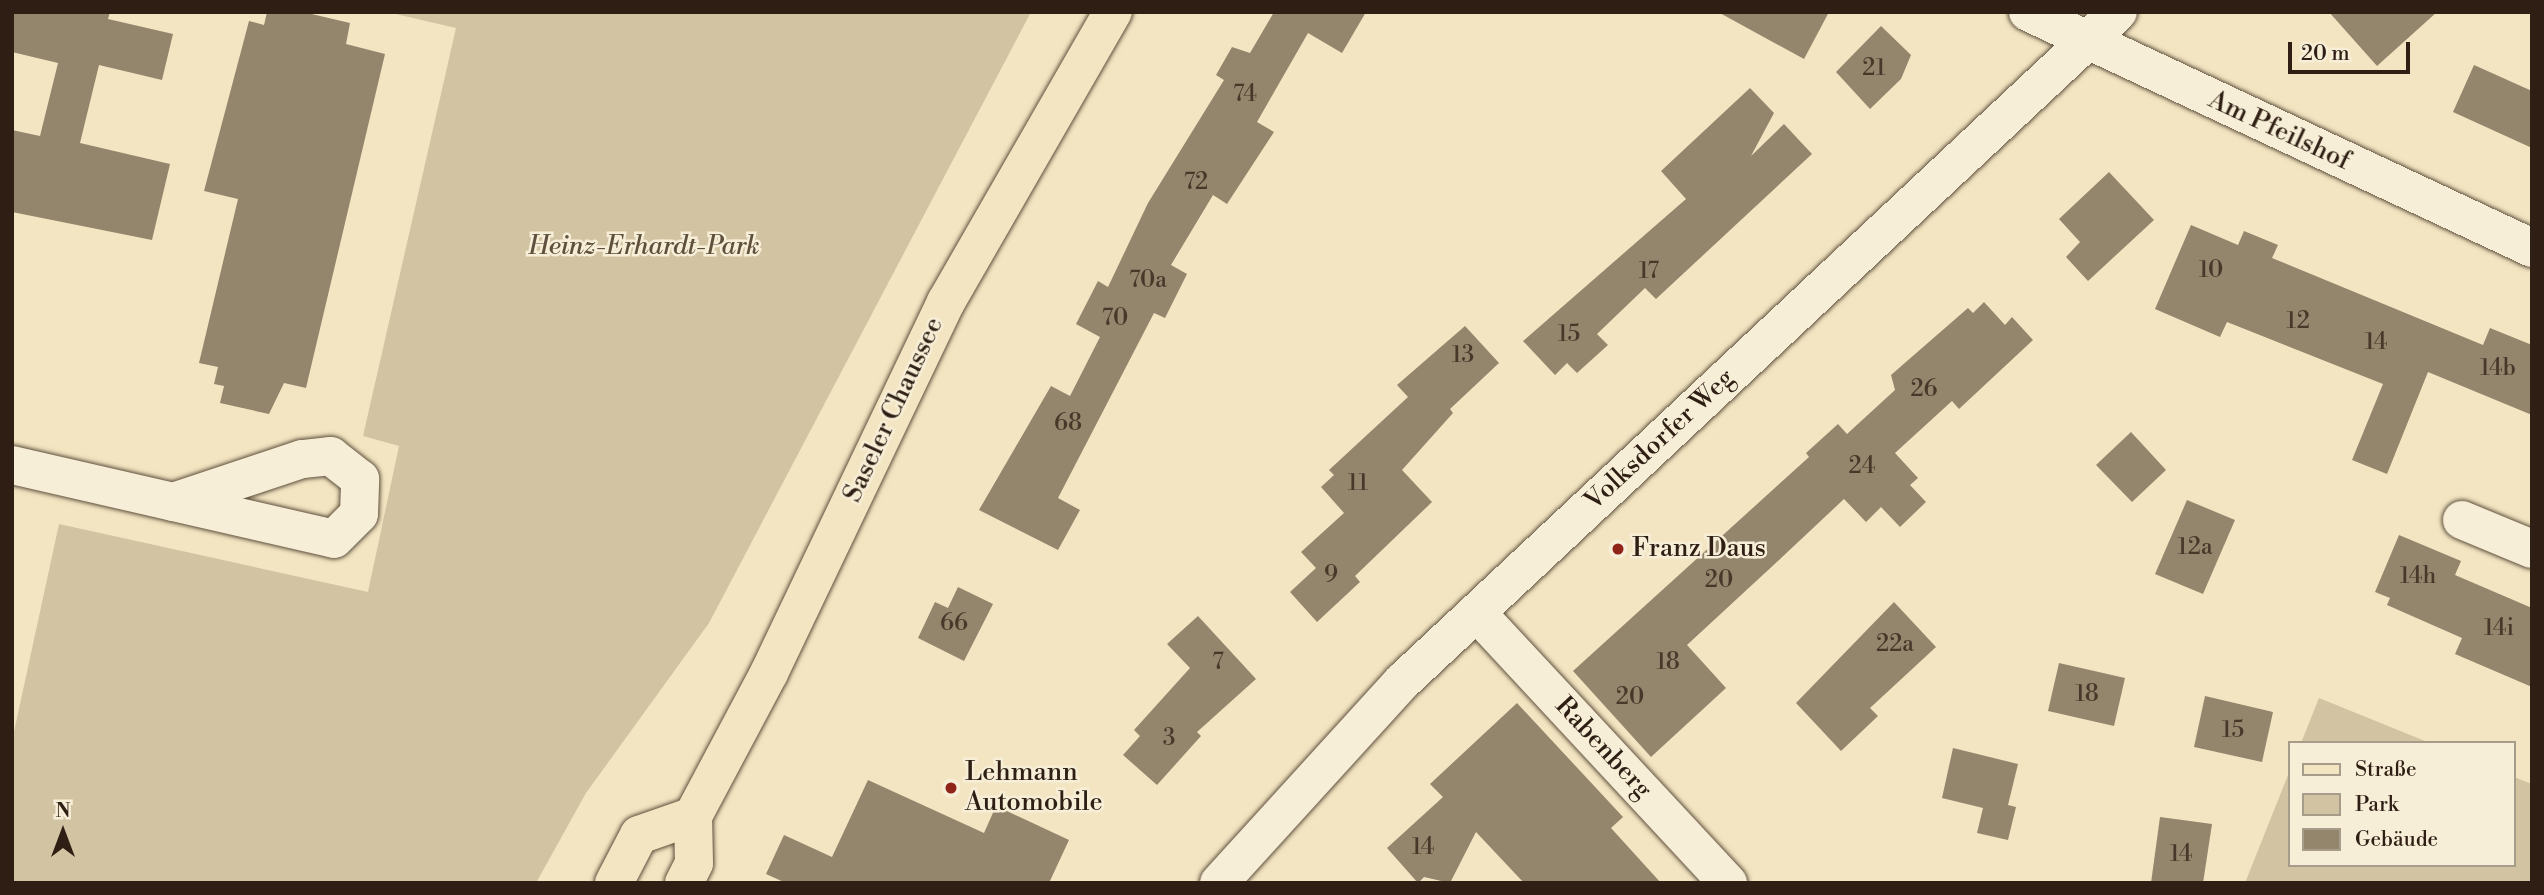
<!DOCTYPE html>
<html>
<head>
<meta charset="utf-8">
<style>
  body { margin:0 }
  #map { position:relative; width:2544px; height:895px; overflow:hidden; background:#f3e5c1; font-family:"Libre Bodoni",serif }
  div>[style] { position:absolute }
  .green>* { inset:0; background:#d2c3a3 }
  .building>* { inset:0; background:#94856d }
  .roads { filter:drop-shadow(0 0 2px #5f503e) drop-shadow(0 0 2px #5f503e) }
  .street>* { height:38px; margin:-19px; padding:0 19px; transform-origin:19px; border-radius:19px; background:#f7eed7 }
  .secondary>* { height:38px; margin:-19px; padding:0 19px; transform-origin:19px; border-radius:19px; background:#f7eed7 }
  .primary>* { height:38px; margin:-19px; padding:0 19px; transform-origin:19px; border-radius:19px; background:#f3e5c1 }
  .dots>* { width:19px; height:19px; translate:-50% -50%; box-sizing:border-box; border:4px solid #f7eed7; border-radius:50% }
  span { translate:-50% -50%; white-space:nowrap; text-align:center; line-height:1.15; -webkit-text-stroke:5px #f7eed7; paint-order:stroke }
  .number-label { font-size:23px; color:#48382a }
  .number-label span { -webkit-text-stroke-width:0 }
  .street-label { font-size:26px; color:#2e1e13 }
  .park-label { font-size:26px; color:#5f503e; font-style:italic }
  .poi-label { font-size:26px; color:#2e1e13 }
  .left { translate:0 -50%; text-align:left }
  .frame { position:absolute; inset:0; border:14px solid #2e1e13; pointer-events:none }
  .legend { position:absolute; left:2288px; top:741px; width:228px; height:126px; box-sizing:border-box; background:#f7eed7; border:2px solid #a79b89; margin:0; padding:9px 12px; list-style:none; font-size:21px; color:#2e1e13 }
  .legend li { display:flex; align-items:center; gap:14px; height:35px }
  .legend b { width:35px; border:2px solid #a79b89 }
  .north { position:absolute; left:28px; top:797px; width:70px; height:70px; -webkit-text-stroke:5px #f7eed7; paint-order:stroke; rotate:0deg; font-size:19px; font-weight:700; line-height:28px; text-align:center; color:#2e1e13 }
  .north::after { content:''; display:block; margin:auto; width:24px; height:32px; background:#2e1e13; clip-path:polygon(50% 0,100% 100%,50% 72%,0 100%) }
  .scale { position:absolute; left:2288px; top:42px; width:122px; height:32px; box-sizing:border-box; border:4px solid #2e1e13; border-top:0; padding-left:9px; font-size:21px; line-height:24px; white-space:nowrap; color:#2e1e13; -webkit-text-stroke:5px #f7eed7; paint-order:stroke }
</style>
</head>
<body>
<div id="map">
  <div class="green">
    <div style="clip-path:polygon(387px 12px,1031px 12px,709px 623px,586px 793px,536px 883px,12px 883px,12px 741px,59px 524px,368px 592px,399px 446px,363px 436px,456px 28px)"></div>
    <div style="clip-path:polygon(2319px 698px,2430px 743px,2301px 743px)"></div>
    <div style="clip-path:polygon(2290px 770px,2290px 865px,2514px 865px,2514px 777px,2532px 784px,2532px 883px,2245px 883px)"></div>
  </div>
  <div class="building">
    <div style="clip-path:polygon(12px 12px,110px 12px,108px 19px,173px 34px,162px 80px,99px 65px,80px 143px,170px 164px,152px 240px,12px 212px,12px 130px,40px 136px,58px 63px,12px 52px)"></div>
    <div style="clip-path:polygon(267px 12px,303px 12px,350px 23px,346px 44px,385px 54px,306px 388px,284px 383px,269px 414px,220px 403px,224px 386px,214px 384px,218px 367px,199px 363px,238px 199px,204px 191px,249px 21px,264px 25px)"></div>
    <div style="clip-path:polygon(1274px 12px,1366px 12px,1342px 53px,1308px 33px,1257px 122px,1274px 132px,1227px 204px,1213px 195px,1171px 265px,1187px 274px,1165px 318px,1154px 313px,1058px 498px,1080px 510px,1058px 550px,979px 510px,1051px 386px,1070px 396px,1100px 337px,1076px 324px,1098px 281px,1108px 287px,1148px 203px,1224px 80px,1216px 75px,1232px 47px,1250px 53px)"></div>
    <div style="clip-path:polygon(1718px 12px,1829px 12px,1804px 59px)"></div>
    <div style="clip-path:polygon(2329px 12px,2437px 12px,2377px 66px)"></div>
    <div style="clip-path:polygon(1881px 26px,1911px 55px,1901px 79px,1870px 109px,1836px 72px)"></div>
    <div style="clip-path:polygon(2474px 65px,2532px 91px,2532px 148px,2453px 112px)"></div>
    <div style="clip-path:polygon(1750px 88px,1774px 113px,1751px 156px,1784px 124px,1812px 154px,1656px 299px,1645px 288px,1597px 334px,1608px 345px,1577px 373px,1567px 363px,1555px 375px,1523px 341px,1686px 199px,1661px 171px)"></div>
    <div style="clip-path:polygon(2109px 172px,2154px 220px,2088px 281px,2066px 257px,2080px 242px,2059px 219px)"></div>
    <div style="clip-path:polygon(2191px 225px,2238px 245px,2244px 231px,2278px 245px,2272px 258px,2483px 345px,2490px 328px,2532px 345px,2532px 415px,2428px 372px,2387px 474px,2352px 460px,2383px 384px,2227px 322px,2220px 337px,2155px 309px)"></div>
    <div style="clip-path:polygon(1984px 302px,2005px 325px,2012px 317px,2033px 340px,1959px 409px,1952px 401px,1895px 453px,1918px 478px,1910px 485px,1926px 502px,1900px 527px,1881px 507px,1866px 522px,1844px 499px,1779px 560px,1687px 645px,1726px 688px,1651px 757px,1573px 671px,1809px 457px,1806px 453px,1838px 424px,1847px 434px,1895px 390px,1891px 375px,1968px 308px,1973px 313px)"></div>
    <div style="clip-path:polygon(1465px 326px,1499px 363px,1450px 409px,1453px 413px,1402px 470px,1432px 502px,1355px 576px,1360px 582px,1317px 622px,1290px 592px,1316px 568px,1301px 552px,1344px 513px,1321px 487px,1334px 475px,1329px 470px,1408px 397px,1397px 385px)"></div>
    <div style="clip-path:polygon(2131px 432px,2166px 470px,2132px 502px,2096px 465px)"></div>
    <div style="clip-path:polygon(2187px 500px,2235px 520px,2203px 594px,2155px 574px)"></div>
    <div style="clip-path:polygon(2399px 535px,2461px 561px,2455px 575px,2532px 608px,2532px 687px,2455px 654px,2462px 638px,2387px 605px,2390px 598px,2375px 592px)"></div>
    <div style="clip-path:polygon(958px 587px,993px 604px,964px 661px,918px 638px,935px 602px,948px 608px)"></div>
    <div style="clip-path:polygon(1894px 602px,1936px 647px,1870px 708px,1878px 716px,1841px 751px,1796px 703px)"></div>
    <div style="clip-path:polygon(1198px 616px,1256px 679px,1197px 732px,1201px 736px,1157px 785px,1123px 755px,1140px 736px,1134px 730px,1190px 668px,1167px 644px)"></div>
    <div style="clip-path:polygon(2059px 663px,2125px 678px,2114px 726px,2048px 711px)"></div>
    <div style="clip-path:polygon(2205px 696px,2273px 712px,2262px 762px,2194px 747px)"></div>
    <div style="clip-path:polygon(1517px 703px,1623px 817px,1611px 828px,1661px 883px,1524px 883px,1476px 832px,1450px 883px,1424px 877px,1418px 883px,1387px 848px,1443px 797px,1430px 784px)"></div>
    <div style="clip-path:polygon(1953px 748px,2018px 764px,2008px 805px,2016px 807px,2008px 840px,1977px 833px,1983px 808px,1942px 798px)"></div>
    <div style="clip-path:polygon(868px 780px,984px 833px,996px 806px,1069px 840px,1049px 883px,786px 883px,766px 874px,784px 835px,832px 857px)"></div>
    <div style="clip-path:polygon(2160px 817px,2212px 824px,2203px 883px,2151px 883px)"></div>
  </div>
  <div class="roads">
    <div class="street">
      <div style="left:2028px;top:12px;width:557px;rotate:25.09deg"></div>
      <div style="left:12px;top:465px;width:330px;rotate:12.9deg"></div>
      <div style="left:334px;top:539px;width:35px;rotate:-45deg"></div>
      <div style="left:359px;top:514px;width:35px;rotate:-88deg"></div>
      <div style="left:360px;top:479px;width:37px;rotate:-142deg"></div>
      <div style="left:331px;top:456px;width:29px;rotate:174deg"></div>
      <div style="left:302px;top:459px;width:136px;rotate:161.6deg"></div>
      <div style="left:2462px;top:520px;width:76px;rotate:22.5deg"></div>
      <div style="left:1477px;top:613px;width:369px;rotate:47.1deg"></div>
    </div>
    <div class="secondary">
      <div style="left:1219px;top:883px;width:273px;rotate:-47.7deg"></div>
      <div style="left:1403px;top:681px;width:979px;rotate:-43.1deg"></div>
    </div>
    <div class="primary">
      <div style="left:614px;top:883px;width:54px;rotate:-62.5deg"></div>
      <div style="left:639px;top:835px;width:57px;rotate:-19.4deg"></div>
      <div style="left:684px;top:883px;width:22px;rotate:-63deg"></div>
      <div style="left:694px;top:863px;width:47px;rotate:-91.2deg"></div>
      <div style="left:693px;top:816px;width:162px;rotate:-62deg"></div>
      <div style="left:769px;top:673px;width:411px;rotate:-64.5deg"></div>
      <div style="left:946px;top:302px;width:335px;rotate:-60.1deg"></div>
    </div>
  </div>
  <div class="dots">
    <div style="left:1618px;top:549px;background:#8f2418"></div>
    <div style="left:951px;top:788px;background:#8f2418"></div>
  </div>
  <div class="number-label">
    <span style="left:1874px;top:68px">21</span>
    <span style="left:1245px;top:94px">74</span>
    <span style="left:1196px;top:182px">72</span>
    <span style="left:2211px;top:270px">10</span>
    <span style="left:1649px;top:271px">17</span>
    <span style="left:1148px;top:280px">70a</span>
    <span style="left:1115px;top:318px">70</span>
    <span style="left:2298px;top:321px">12</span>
    <span style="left:1569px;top:334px">15</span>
    <span style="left:2376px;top:342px">14</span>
    <span style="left:1463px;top:355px">13</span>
    <span style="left:2498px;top:368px">14b</span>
    <span style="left:1924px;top:389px">26</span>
    <span style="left:1068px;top:423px">68</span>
    <span style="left:1862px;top:466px">24</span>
    <span style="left:1358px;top:483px">11</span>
    <span style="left:2195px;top:547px">12a</span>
    <span style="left:1331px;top:575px">9</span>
    <span style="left:2418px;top:576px">14h</span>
    <span style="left:1719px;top:580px">20</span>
    <span style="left:954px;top:623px">66</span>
    <span style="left:2499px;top:628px">14i</span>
    <span style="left:1895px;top:644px">22a</span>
    <span style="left:1218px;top:662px">7</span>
    <span style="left:1668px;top:662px">18</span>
    <span style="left:2087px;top:694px">18</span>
    <span style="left:1630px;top:697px">20</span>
    <span style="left:2233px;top:730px">15</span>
    <span style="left:1169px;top:738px">3</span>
    <span style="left:1423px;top:847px">14</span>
    <span style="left:2181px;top:854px">14</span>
  </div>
  <div class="street-label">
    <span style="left:2279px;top:131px;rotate:25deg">Am Pfeilshof</span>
    <span style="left:894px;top:410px;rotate:-65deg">Saseler Chaussee</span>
    <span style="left:1660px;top:440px;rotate:-43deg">Volksdorfer Weg</span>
    <span style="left:1603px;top:748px;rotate:47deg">Rabenberg</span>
  </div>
  <div class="park-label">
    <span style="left:644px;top:247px">Heinz-Erhardt-Park</span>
  </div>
  <div class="poi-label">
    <span class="left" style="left:1632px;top:549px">Franz Daus</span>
    <span class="left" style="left:965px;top:788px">Lehmann<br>Automobile</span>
  </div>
  <div class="frame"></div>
  <ul class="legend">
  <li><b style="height:9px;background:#f3e5c1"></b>Straße</li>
  <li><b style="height:19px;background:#d2c3a3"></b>Park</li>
  <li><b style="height:19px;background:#94856d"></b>Gebäude</li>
  </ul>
  <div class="north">N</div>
  <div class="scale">20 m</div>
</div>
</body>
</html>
